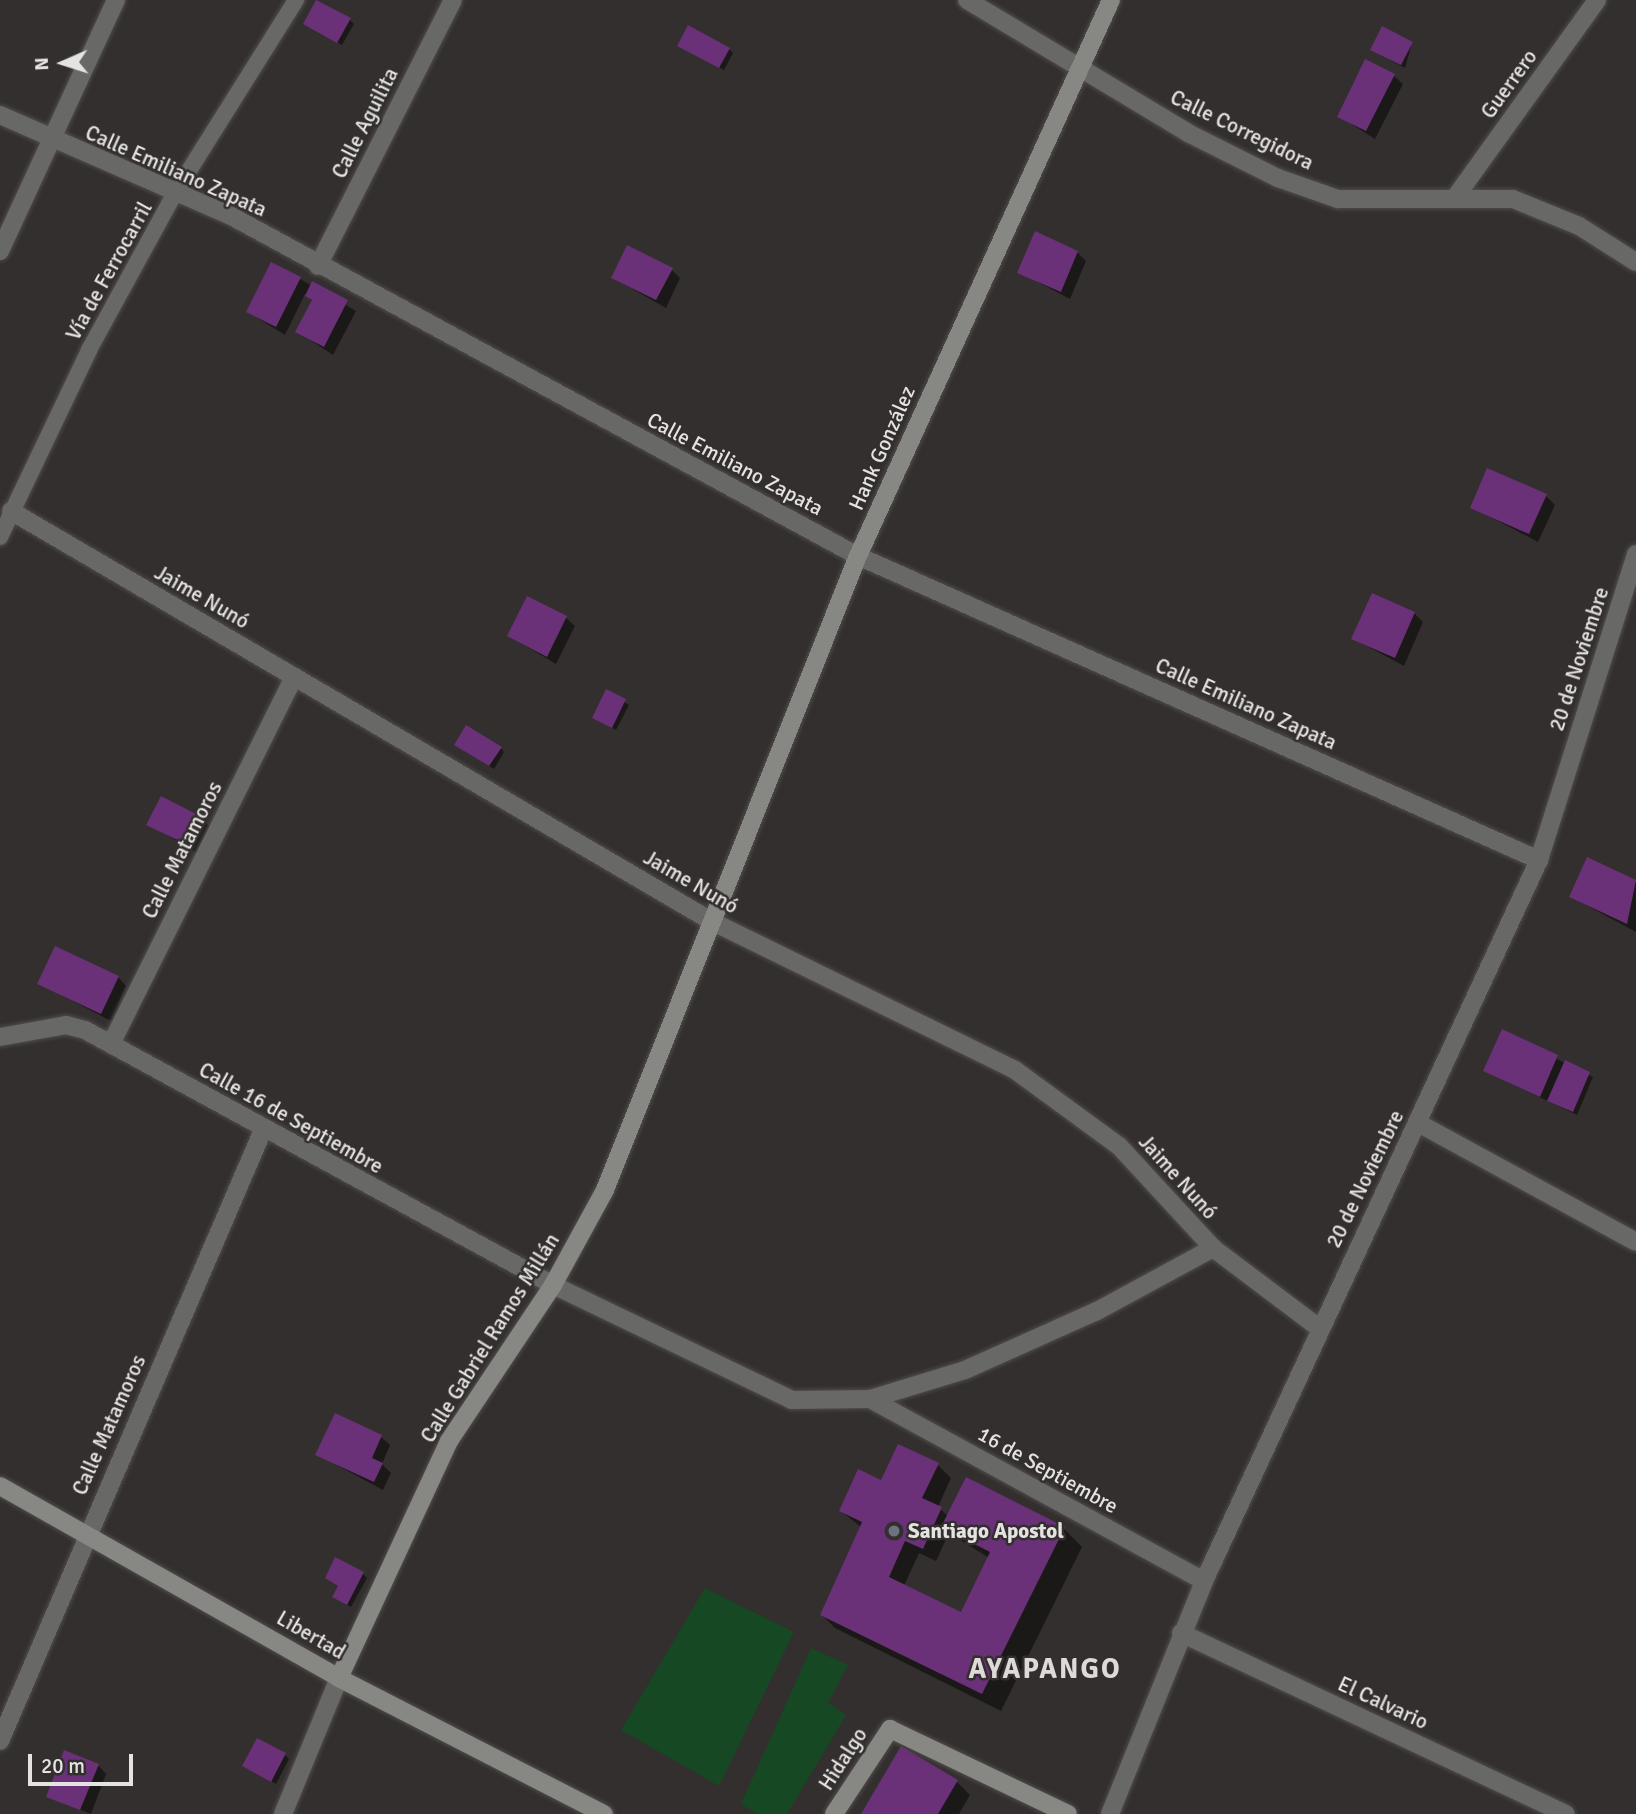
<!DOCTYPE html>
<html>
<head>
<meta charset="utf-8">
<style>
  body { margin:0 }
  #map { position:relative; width:1636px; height:1814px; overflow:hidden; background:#332f2e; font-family:Signika,sans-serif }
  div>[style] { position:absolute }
  .green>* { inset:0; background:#164823 }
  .shadow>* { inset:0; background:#0007 }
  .building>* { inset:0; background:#6a3078 }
  .roads { filter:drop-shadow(0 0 2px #4f4c4b) drop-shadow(0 0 2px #4f4c4b) }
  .lane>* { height:16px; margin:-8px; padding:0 8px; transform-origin:8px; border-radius:8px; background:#686866 }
  .street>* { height:18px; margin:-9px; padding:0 9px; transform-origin:9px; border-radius:9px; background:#686866 }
  .secondary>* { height:18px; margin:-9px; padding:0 9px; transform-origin:9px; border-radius:9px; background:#878784 }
  .dots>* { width:19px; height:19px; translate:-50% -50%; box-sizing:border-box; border:4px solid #332f2e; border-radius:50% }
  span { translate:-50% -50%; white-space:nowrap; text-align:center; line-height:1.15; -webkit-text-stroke:5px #332f2e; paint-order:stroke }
  .street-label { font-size:21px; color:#e5e3e2 }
  .poi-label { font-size:21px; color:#e5e3e2; font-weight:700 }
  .left { translate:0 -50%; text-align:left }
  .district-label { font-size:28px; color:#dfdad8; font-weight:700; letter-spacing:2px }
  .north { position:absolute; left:28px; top:28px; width:70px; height:70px; -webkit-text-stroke:5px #332f2e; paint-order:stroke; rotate:267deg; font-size:19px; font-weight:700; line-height:28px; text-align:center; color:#e5e3e2 }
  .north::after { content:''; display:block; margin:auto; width:24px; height:32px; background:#e5e3e2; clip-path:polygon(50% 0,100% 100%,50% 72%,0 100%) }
  .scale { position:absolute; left:28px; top:1754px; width:105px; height:32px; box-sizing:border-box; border:4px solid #e5e3e2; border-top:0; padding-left:9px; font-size:21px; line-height:24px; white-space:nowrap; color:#e5e3e2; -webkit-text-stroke:5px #332f2e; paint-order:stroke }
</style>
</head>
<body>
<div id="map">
  <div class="green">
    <div style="clip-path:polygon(705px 1588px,794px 1632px,719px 1786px,621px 1730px)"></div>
    <div style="clip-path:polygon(811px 1648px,848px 1665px,828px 1703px,846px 1715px,787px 1814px,758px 1814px,741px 1804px)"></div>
  </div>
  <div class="shadow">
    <div style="clip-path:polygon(350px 20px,354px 24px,342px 45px,310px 27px)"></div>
    <div style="clip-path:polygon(1412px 43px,1405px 68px,1372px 50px)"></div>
    <div style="clip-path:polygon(679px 45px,729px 49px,733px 53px,724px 70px)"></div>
    <div style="clip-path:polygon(1394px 76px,1403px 84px,1375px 139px,1339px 116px)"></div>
    <div style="clip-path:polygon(1077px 252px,1086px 261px,1070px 299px,1019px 272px)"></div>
    <div style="clip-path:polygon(672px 270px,680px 278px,666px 308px,613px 278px)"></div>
    <div style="clip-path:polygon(300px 279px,356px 311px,333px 355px,298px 332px,313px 302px,305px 294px,285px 335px,248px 312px)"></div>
    <div style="clip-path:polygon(1546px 496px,1555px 505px,1538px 542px,1472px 507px)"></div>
    <div style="clip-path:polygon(1414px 613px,1423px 622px,1404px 666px,1354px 639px)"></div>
    <div style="clip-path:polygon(566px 618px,575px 626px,556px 664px,509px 636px)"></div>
    <div style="clip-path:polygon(607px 692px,629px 705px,616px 730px,594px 717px)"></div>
    <div style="clip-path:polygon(460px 748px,501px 748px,504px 752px,494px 769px)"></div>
    <div style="clip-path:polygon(203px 820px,212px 829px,199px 854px,149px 824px)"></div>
    <div style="clip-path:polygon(1588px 860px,1636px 882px,1636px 932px,1571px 897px)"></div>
    <div style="clip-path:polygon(118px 977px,126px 986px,111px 1021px,40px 984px)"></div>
    <div style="clip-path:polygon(1503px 1032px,1593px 1077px,1577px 1115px,1485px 1071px)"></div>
    <div style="clip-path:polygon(381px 1437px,390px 1445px,382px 1464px,391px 1473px,383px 1490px,318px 1455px)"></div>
    <div style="clip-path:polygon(evenodd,938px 1465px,951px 1478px,938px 1507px,948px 1516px,966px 1479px,1064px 1529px,1082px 1547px,1001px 1711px,835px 1628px,822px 1615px,862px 1528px,841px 1511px,882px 1482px,938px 1465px,949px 1533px,989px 1558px,961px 1614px,904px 1586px,919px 1553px,936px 1561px,949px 1533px)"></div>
    <div style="clip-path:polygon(363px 1574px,367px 1578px,351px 1607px,338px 1600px,339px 1587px,327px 1578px)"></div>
    <div style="clip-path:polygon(285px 1755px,289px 1759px,276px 1784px,244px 1766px)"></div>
    <div style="clip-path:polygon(98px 1765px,106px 1774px,91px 1814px,48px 1796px)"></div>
    <div style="clip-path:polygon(957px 1782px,970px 1795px,959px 1814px,863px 1814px)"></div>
  </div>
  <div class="building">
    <div style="clip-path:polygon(316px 0,351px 18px,337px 43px,303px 24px)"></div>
    <div style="clip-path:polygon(688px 25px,730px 48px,719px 68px,677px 46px)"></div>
    <div style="clip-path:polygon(1382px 26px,1413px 42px,1401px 65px,1370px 50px)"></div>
    <div style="clip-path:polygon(1365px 59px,1395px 74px,1366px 131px,1337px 117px)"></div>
    <div style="clip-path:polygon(1035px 231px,1078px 251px,1061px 292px,1017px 273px)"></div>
    <div style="clip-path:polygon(627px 245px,673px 268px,656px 300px,611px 278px)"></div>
    <div style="clip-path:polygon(271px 262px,301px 277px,276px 327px,246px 312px)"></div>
    <div style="clip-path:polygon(312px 281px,348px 300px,324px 347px,295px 332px,312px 300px,305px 296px)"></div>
    <div style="clip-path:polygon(1487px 468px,1547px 494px,1529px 534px,1470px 508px)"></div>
    <div style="clip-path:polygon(1372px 593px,1415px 612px,1395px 658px,1351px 639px)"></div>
    <div style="clip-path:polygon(527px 596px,567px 616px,547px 657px,507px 636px)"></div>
    <div style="clip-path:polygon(606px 689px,626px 699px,612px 728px,592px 718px)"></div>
    <div style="clip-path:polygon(466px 725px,502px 747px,489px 766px,454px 745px)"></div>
    <div style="clip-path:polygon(161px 796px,204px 818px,190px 846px,146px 825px)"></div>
    <div style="clip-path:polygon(1587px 857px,1636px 880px,1627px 924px,1569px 897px)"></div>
    <div style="clip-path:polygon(55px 946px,119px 976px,101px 1014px,37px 984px)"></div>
    <div style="clip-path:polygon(1502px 1029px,1558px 1055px,1540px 1097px,1483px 1071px)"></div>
    <div style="clip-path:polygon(1565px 1060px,1590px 1072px,1573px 1112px,1547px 1101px)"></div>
    <div style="clip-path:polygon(335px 1413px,382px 1435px,372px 1458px,383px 1463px,374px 1482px,315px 1455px)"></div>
    <div style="clip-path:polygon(898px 1444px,939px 1463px,922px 1498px,942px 1507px,923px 1549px,905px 1541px,889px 1577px,961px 1612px,990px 1552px,941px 1527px,966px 1477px,1065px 1527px,982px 1694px,820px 1615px,862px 1522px,839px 1511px,858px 1469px,881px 1480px)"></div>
    <div style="clip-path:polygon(335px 1557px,364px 1572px,347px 1605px,332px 1597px,338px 1586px,325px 1578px)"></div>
    <div style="clip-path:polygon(257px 1738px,286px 1753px,271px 1782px,242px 1766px)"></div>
    <div style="clip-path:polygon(901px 1746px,958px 1780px,938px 1814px,861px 1814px)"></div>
    <div style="clip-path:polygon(64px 1750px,99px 1764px,80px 1810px,46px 1797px)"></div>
  </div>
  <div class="roads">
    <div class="lane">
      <div style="left:0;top:537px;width:207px;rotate:-64.5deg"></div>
      <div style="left:89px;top:350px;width:179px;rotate:-61.3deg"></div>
      <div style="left:175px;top:193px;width:228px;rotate:-57.9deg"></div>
    </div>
    <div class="street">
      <div style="left:967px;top:0;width:258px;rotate:31deg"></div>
      <div style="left:1188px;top:133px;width:101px;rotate:26.6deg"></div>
      <div style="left:1278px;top:178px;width:64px;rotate:19.3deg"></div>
      <div style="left:1338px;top:199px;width:175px"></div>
      <div style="left:1513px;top:199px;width:71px;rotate:22.2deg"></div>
      <div style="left:1579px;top:226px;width:67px;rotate:32.3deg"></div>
      <div style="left:0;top:115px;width:254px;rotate:23.6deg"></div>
      <div style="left:233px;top:217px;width:711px;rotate:28.48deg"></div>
      <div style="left:858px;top:556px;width:746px;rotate:24.06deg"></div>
      <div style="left:1457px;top:195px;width:240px;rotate:-54.3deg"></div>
      <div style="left:0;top:251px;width:277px;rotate:-65.2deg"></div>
      <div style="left:318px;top:266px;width:298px;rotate:-63.1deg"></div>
      <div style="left:11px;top:511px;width:813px;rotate:30.35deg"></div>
      <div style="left:713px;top:922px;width:336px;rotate:26.1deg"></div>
      <div style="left:1015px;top:1070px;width:129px;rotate:36.2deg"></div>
      <div style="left:1119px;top:1146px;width:139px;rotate:47.3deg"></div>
      <div style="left:1213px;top:1248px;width:133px;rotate:37deg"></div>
      <div style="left:0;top:1037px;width:67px;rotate:-10.3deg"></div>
      <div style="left:66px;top:1025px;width:20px;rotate:15deg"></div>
      <div style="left:85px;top:1030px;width:533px;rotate:28.58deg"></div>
      <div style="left:553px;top:1285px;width:265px;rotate:25.7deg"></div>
      <div style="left:792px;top:1400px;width:78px;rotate:-0.7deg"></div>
      <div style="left:870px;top:1399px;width:99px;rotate:-17deg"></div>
      <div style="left:965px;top:1370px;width:145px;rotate:-24.1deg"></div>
      <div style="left:1097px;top:1311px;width:132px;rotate:-28.5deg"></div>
      <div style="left:111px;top:1044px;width:410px;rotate:-63.5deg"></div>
      <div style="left:1418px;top:1123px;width:248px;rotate:28.6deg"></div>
      <div style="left:870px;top:1399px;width:380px;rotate:28.6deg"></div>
      <div style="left:1181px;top:1633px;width:425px;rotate:25.2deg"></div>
      <div style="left:0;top:1741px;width:665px;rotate:-66.71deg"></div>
      <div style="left:283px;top:1814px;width:147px;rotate:-67.6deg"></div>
      <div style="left:1110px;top:1814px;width:251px;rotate:-68deg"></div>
      <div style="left:1204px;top:1581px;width:795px;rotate:-65.08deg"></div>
      <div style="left:1539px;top:860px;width:321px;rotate:-72.4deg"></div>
    </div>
    <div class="secondary">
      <div style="left:0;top:1486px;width:390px;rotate:29.5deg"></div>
      <div style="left:339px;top:1678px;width:298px;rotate:27.2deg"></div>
      <div style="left:339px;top:1678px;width:261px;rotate:-65.1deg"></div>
      <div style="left:449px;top:1441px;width:187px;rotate:-56.3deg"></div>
      <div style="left:553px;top:1285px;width:108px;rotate:-61.3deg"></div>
      <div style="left:605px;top:1190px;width:683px;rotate:-68.25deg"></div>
      <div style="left:858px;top:556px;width:611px;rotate:-65.53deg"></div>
      <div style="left:834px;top:1814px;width:102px;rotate:-56.6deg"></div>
      <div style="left:890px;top:1729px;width:197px;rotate:25.5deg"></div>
    </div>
  </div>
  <div class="dots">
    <div style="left:894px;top:1531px;background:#6b7280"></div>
  </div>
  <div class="street-label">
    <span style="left:1509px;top:84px;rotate:-54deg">Guerrero</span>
    <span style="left:365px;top:123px;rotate:-63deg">Calle Aguilita</span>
    <span style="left:1242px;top:130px;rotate:26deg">Calle Corregidora</span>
    <span style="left:176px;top:171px;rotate:24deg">Calle Emiliano Zapata</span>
    <span style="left:109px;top:271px;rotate:-61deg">Vía de Ferrocarril</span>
    <span style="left:882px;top:448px;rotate:-66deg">Hank González</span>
    <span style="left:735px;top:464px;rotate:28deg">Calle Emiliano Zapata</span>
    <span style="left:202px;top:597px;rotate:30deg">Jaime Nunó</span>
    <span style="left:1579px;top:659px;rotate:-72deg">20 de Noviembre</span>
    <span style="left:1246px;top:704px;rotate:24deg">Calle Emiliano Zapata</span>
    <span style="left:182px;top:850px;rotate:-63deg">Calle Matamoros</span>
    <span style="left:691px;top:882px;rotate:30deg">Jaime Nunó</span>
    <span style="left:291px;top:1118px;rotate:29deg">Calle 16 de Septiembre</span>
    <span style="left:1178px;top:1177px;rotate:48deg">Jaime Nunó</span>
    <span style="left:1365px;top:1179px;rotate:-64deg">20 de Noviembre</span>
    <span style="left:490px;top:1338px;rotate:-58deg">Calle Gabriel Ramos Millán</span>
    <span style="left:109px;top:1425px;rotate:-66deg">Calle Matamoros</span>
    <span style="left:1048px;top:1470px;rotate:29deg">16 de Septiembre</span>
    <span style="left:311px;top:1635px;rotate:30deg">Libertad</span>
    <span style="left:1383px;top:1703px;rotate:25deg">El Calvario</span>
    <span style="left:843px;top:1759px;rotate:-57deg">Hidalgo</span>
  </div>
  <div class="poi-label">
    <span class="left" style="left:908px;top:1531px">Santiago Apostol</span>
  </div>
  <div class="district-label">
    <span style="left:1045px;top:1669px">AYAPANGO</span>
  </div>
  <div class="north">N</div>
  <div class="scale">20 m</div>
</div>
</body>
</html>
